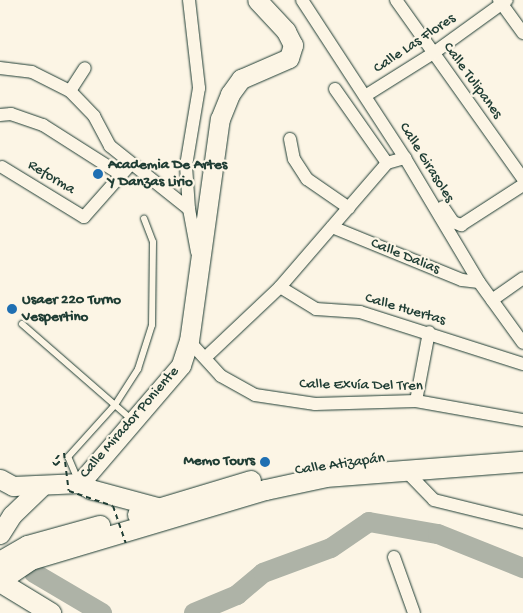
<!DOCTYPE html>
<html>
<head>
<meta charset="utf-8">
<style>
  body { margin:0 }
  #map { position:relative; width:523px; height:613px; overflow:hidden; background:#fcf5e5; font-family:"Gochi Hand",sans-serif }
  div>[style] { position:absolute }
  .river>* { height:20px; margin:-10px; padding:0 10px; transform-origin:10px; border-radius:10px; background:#aeb3a7 }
  .path>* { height:2px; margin-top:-1px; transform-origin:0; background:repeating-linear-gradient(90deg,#1f3d34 0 5px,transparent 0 9px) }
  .roads { filter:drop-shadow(0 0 1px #1f3d34) drop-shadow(0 0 1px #1f3d34) }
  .lane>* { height:6px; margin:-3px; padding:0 3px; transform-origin:3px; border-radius:3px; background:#fcf5e5 }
  .street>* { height:12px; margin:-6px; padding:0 6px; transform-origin:6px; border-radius:6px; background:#fcf5e5 }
  .secondary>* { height:19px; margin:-9.5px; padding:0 9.5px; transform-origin:9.5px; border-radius:9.5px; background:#fcf5e5 }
  .primary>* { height:20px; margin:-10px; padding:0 10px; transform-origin:10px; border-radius:10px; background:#fcf5e5 }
  .path-bridge>* { height:2px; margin-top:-1px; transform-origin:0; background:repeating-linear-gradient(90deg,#1f3d34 0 5px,transparent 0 9px) }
  .dots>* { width:14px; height:14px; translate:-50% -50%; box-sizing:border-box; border:2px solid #fcf5e5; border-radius:50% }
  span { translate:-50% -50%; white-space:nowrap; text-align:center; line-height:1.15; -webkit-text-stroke:4.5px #fcf5e5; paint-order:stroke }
  .street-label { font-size:15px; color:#1f3d34 }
  .poi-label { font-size:15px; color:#1f3d34; font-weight:700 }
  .left { translate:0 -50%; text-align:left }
  .right { translate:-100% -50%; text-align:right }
</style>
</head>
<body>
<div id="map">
  <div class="river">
    <div style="left:34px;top:573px;width:79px;rotate:30.5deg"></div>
    <div style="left:194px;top:613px;width:47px;rotate:-22.7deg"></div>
    <div style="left:237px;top:595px;width:34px;rotate:-40deg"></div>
    <div style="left:263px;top:573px;width:72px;rotate:-20.2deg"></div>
    <div style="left:331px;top:548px;width:46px;rotate:-34.4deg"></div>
    <div style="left:369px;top:522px;width:70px;rotate:9.9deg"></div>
    <div style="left:438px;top:534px;width:92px;rotate:21.8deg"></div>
  </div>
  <div class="path">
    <div style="left:59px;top:455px;width:10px;rotate:127deg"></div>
    <div style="left:53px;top:463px;width:4px;rotate:34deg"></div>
    <div style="left:56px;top:465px;width:6px;rotate:-45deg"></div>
  </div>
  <div class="roads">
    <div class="lane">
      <div style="left:22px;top:324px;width:145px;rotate:41.1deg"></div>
      <div style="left:78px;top:480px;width:25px;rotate:-113deg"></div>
      <div style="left:68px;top:457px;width:70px;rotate:-47.9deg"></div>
      <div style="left:115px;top:405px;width:43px;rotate:-57.4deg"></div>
      <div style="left:138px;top:369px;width:46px;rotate:-72.3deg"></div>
      <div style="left:152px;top:325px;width:83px;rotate:-89.3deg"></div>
      <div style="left:153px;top:242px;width:25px;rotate:-111deg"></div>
    </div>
    <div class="street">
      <div style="left:189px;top:0;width:89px;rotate:83.5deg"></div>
      <div style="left:199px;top:88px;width:79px;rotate:99.5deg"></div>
      <div style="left:186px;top:166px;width:43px;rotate:86deg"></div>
      <div style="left:189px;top:209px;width:44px;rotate:79.5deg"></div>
      <div style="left:302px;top:0;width:189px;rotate:56.9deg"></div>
      <div style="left:405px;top:158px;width:144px;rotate:59.2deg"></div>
      <div style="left:479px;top:282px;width:75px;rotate:54.2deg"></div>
      <div style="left:396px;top:0;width:219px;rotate:54.6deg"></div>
      <div style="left:499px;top:0;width:41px;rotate:54deg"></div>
      <div style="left:0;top:68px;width:32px;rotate:7deg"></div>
      <div style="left:32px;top:72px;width:42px;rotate:26.6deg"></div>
      <div style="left:70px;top:91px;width:35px;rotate:46deg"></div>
      <div style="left:94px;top:116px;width:34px;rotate:62deg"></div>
      <div style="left:110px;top:146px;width:101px;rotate:38.6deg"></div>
      <div style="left:335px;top:89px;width:90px;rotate:54.9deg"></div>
      <div style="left:70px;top:91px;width:27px;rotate:-57deg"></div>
      <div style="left:365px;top:96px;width:79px;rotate:-32.1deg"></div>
      <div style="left:432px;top:54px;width:92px;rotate:-35.8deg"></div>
      <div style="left:0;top:115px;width:11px;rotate:-5deg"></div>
      <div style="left:11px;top:114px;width:34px;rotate:19deg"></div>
      <div style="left:43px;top:125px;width:91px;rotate:32.5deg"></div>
      <div style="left:290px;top:139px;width:20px;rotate:79deg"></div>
      <div style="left:294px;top:159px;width:24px;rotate:57deg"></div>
      <div style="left:307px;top:179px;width:51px;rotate:34.6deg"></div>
      <div style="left:2px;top:167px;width:96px;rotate:31.4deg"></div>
      <div style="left:84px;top:217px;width:69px;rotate:-48.5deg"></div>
      <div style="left:443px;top:207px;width:18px;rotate:56deg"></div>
      <div style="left:453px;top:222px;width:9px;rotate:21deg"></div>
      <div style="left:461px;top:225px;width:74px;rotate:-32.8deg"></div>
      <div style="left:332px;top:227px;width:140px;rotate:22.2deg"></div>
      <div style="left:462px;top:280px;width:17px;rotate:7deg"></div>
      <div style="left:280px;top:287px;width:42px;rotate:31.4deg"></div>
      <div style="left:316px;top:309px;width:44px;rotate:3.9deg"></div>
      <div style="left:360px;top:312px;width:171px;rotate:17.7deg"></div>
      <div style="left:492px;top:300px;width:38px;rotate:-35deg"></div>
      <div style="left:189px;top:341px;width:47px;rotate:47.6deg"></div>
      <div style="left:221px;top:376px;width:39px;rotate:29deg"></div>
      <div style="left:255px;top:395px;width:61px;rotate:8.5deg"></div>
      <div style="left:315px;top:404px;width:101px;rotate:-1.7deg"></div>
      <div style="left:416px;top:401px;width:109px;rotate:10.1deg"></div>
      <div style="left:206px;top:357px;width:102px;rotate:-43.4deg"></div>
      <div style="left:280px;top:287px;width:164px;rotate:-49.2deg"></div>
      <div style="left:387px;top:163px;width:19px;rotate:-16deg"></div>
      <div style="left:416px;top:401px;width:70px;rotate:-79.3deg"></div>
      <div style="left:404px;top:469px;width:43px;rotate:45.9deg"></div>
      <div style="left:434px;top:500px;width:92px;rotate:13.9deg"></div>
      <div style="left:394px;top:557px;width:59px;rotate:70.3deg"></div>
    </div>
    <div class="secondary">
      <div style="left:0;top:479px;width:15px;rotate:28deg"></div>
      <div style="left:13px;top:486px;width:67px;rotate:-2.6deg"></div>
      <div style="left:80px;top:483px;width:155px;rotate:-49.4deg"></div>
      <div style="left:181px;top:365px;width:25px;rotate:-72deg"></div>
      <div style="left:189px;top:341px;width:224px;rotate:-82.1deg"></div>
      <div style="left:220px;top:119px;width:27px;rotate:-68deg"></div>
      <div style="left:230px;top:94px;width:19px;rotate:-54deg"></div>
      <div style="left:241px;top:79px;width:52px;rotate:-23.6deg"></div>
      <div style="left:289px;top:58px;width:14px;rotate:-73deg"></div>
      <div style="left:293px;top:45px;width:16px;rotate:-117deg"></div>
      <div style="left:286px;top:31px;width:42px;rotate:-133.1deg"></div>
      <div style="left:80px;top:483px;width:12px;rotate:31deg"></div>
      <div style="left:90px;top:489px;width:73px;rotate:15deg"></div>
      <div style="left:0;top:534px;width:22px;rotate:-58deg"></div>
      <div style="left:12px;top:515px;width:40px;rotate:-44deg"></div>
    </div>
    <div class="primary">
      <div style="left:138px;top:515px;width:118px;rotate:-16.7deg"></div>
      <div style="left:0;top:562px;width:32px;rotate:-30deg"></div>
      <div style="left:28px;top:546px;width:75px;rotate:-15.5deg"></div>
      <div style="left:0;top:581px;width:37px;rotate:-34deg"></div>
      <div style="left:31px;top:560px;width:245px;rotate:-16.6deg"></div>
      <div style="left:266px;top:490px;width:61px;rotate:-12.2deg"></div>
      <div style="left:326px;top:477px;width:198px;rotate:-4.4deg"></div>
      <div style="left:0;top:582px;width:60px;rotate:31.3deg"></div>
    </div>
  </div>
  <div class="path-bridge">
    <div style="left:64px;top:453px;width:38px;rotate:83deg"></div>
    <div style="left:69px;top:491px;width:46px;rotate:18.8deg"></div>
    <div style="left:113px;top:506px;width:39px;rotate:71deg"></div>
  </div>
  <div class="dots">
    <div style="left:98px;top:174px;background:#1f6fb2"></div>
    <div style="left:12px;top:309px;background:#1f6fb2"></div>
    <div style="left:265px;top:462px;background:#1f6fb2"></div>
  </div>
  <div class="street-label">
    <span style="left:415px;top:44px;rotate:-34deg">Calle Las Flores</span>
    <span style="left:472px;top:81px;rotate:54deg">Calle Tulipanes</span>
    <span style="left:426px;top:163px;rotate:58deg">Calle Girasoles</span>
    <span style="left:51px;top:178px;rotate:31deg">Reforma</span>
    <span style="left:405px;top:257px;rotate:22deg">Calle Dalias</span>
    <span style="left:405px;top:310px;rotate:16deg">Calle Huertas</span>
    <span style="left:361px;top:386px;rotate:1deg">Calle Exvía Del Tren</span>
    <span style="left:130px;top:423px;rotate:-49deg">Calle Mirador Poniente</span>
    <span style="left:340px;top:465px;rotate:-8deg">Calle Atizapán</span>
  </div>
  <div class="poi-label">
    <span class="left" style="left:108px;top:174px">Academia De Artes<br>Y Danzas Lirio</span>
    <span class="left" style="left:22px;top:309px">Usaer 220 Turno<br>Vespertino</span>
    <span class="right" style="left:255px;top:462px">Memo Tours</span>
  </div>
</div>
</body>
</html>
